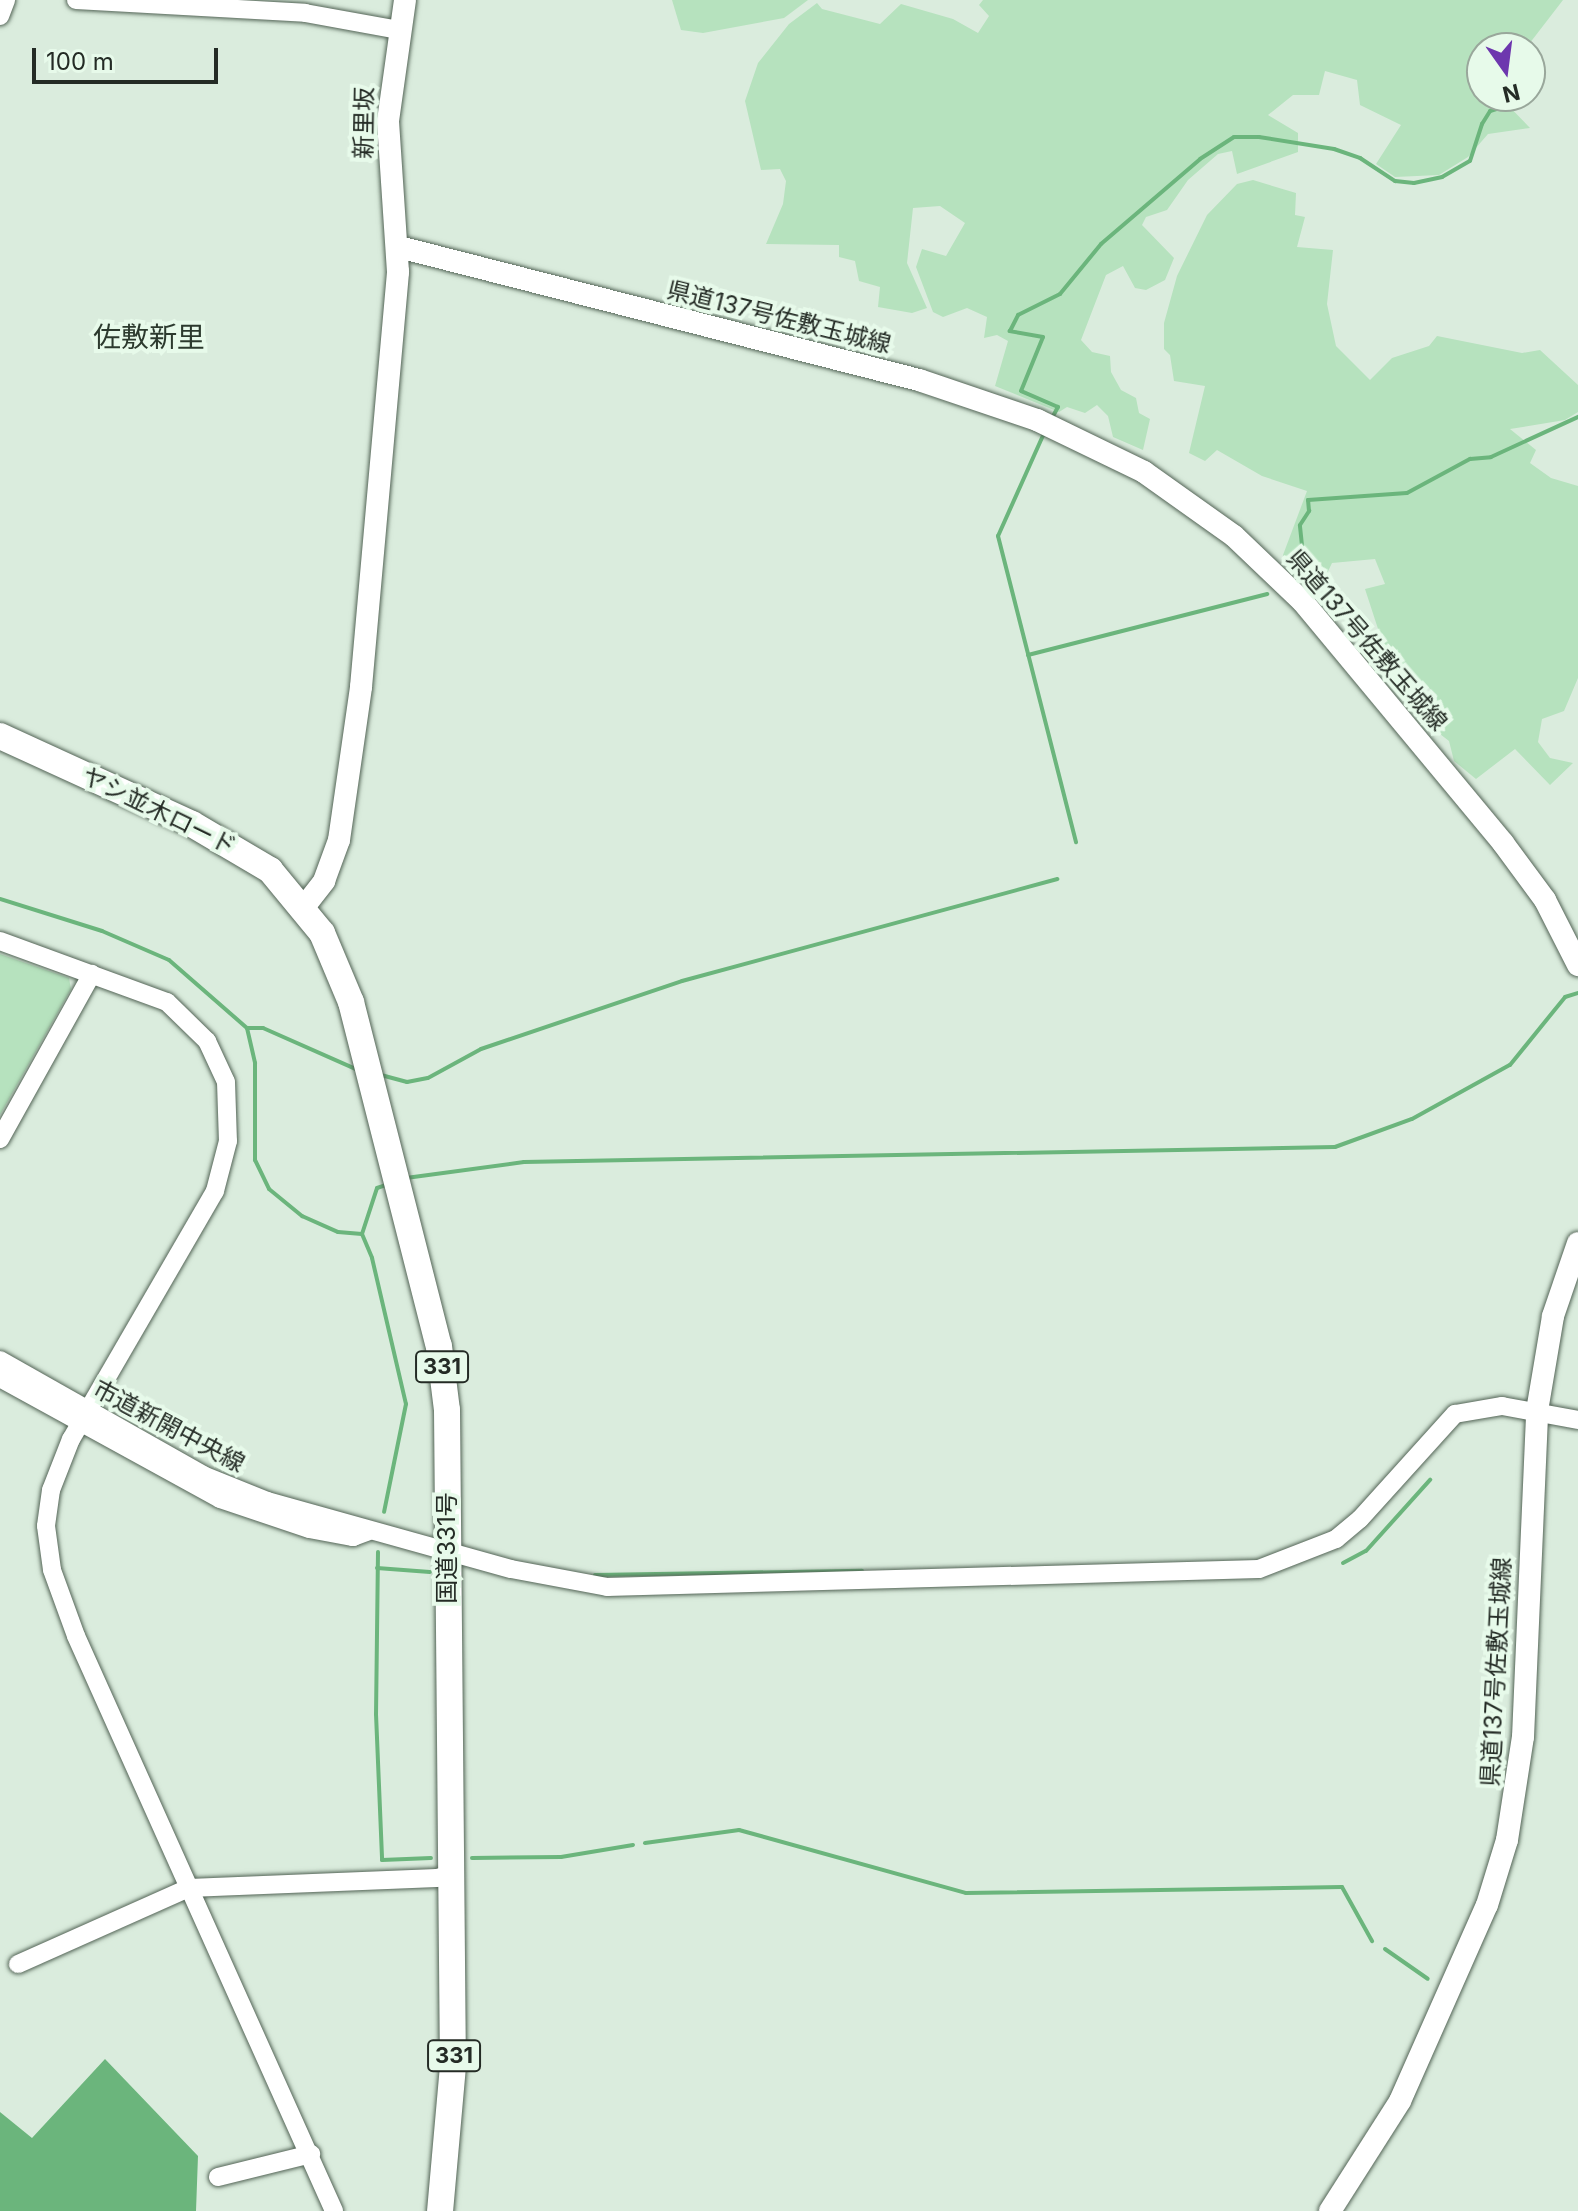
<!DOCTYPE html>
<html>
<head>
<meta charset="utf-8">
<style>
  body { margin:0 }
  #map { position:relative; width:1578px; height:2211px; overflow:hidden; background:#daecdd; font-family:Inter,"Noto Sans JP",sans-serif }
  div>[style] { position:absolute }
  .green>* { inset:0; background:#b6e2be }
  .water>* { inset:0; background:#6bb57c }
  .stream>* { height:4px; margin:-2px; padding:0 2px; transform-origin:2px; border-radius:2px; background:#6bb57c }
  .roads { filter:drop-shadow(0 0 2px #536456) drop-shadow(0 0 2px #536456) }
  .minor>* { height:18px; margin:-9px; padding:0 9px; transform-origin:9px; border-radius:9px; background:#fff }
  .major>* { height:22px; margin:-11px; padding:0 11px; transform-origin:11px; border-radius:11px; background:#fff }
  .highway>* { height:26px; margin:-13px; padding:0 13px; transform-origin:13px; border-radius:13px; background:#fff }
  span { translate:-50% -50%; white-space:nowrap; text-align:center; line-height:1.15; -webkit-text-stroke:8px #e7faea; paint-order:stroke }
  .shield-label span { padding:2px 6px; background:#e7faea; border:2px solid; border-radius:6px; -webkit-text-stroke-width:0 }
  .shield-label { font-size:22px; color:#242b25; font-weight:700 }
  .street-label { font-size:24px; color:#242b25 }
  .quarter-label { font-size:28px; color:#2c3a2e }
  .north { position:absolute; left:1466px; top:32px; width:80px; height:80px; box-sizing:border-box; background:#e7faea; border:2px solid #99a79b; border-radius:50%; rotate:166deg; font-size:22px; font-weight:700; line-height:32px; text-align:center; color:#242b25 }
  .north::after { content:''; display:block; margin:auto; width:28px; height:36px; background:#6d37ae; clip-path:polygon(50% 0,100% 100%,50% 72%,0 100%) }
  .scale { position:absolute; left:32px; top:48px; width:186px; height:36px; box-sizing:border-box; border:4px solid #242b25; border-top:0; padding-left:10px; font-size:24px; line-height:28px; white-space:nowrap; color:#242b25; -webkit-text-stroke:6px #e7faea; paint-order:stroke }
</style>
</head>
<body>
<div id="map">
  <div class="green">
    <div style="clip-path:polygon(672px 0,808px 0,784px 18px,703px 33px,681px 30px)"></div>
    <div style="clip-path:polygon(983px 0,1563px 0,1526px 48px,1482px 48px,1482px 96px,1499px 96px,1530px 128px,1488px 134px,1468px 157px,1439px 175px,1395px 177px,1376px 164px,1401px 125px,1360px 105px,1357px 80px,1325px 71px,1319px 95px,1293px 95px,1268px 115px,1298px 133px,1298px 152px,1237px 174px,1232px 151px,1218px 154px,1188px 180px,1167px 210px,1146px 217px,1142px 225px,1174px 258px,1165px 280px,1146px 290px,1135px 288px,1123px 266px,1106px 275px,1081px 340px,1092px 352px,1110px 356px,1111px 372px,1121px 390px,1136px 398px,1139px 413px,1150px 419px,1143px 450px,1113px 437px,1108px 416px,1097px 405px,1085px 413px,1067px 407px,1059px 412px,995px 386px,1008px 341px,997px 335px,984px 338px,987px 317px,967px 308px,943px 317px,933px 312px,916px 267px,922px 249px,946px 256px,965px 223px,940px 206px,913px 208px,907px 263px,927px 308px,912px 313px,878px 307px,880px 287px,859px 281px,855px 261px,839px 257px,839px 245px,766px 244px,783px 204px,786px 181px,780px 169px,761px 170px,745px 101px,758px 63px,789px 24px,817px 3px,822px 9px,880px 24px,901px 4px,953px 19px,978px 33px,989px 16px,979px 5px)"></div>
    <div style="clip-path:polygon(1253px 180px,1296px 193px,1295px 215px,1305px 217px,1297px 247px,1333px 250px,1327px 304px,1336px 346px,1370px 380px,1392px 358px,1429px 346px,1437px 336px,1522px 353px,1540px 350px,1578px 385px,1578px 412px,1565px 420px,1510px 429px,1536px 450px,1530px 463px,1551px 478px,1578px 486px,1578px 678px,1564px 711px,1542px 719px,1538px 742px,1550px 758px,1573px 763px,1550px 785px,1515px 749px,1476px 779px,1454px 761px,1449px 741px,1440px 734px,1436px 694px,1394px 657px,1380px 662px,1354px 635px,1381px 638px,1365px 589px,1385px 584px,1375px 559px,1332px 563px,1321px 586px,1296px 579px,1283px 555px,1307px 491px,1262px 476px,1217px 450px,1205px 461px,1189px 453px,1205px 386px,1174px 381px,1170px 355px,1164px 349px,1164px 323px,1177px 276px,1207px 215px,1237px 184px)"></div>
    <div style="clip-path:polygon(0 954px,69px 978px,71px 989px,0 1115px)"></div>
  </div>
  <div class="water">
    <div style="clip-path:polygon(105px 2059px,198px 2156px,196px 2211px,0 2211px,0 2112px,32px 2138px)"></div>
  </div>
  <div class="stream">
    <div style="left:1051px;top:420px;width:15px;rotate:-62deg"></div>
    <div style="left:1058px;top:407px;width:40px;rotate:-156.6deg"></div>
    <div style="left:1021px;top:391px;width:58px;rotate:-67.8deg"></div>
    <div style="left:1043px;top:337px;width:34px;rotate:-170deg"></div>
    <div style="left:1010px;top:331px;width:18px;rotate:-63deg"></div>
    <div style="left:1018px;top:315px;width:47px;rotate:-26.6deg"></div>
    <div style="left:1060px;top:294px;width:65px;rotate:-50.6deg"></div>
    <div style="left:1101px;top:244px;width:130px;rotate:-40.6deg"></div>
    <div style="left:1200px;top:159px;width:40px;rotate:-32.9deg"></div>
    <div style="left:1234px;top:137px;width:25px"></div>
    <div style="left:1259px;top:137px;width:76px;rotate:9.1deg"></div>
    <div style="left:1334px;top:149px;width:28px;rotate:19deg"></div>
    <div style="left:1360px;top:158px;width:42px;rotate:33.3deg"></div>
    <div style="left:1395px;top:181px;width:19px;rotate:6deg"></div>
    <div style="left:1414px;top:183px;width:29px;rotate:-12deg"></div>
    <div style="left:1442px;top:177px;width:32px;rotate:-30deg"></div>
    <div style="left:1470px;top:161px;width:39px;rotate:-72deg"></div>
    <div style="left:1482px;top:124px;width:15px;rotate:-58deg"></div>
    <div style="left:1490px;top:111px;width:10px;rotate:-17deg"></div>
    <div style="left:1045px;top:431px;width:115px;rotate:114.1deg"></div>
    <div style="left:998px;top:536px;width:316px;rotate:75.7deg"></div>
    <div style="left:1292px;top:567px;width:16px;rotate:-47deg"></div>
    <div style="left:1303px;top:555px;width:30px;rotate:-96deg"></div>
    <div style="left:1300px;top:525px;width:17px;rotate:-57deg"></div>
    <div style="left:1309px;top:511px;width:11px;rotate:-95deg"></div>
    <div style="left:1308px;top:500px;width:99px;rotate:-4deg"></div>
    <div style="left:1407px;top:493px;width:72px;rotate:-28.4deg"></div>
    <div style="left:1470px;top:459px;width:21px;rotate:-5deg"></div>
    <div style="left:1491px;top:457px;width:96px;rotate:-24.7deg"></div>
    <div style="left:1028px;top:655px;width:247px;rotate:-14.3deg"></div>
    <div style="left:0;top:899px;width:107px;rotate:17.4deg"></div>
    <div style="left:102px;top:931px;width:73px;rotate:23.4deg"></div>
    <div style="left:169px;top:960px;width:103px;rotate:41.1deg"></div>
    <div style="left:247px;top:1028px;width:36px;rotate:77deg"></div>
    <div style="left:255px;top:1063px;width:97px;rotate:90deg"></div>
    <div style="left:255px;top:1160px;width:32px;rotate:64deg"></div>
    <div style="left:269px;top:1189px;width:43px;rotate:39.3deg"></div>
    <div style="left:302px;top:1216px;width:39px;rotate:24deg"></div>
    <div style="left:338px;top:1232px;width:24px;rotate:5deg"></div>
    <div style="left:362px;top:1234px;width:26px;rotate:67deg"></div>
    <div style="left:372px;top:1258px;width:150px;rotate:76.9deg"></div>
    <div style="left:406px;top:1404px;width:110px;rotate:101.5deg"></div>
    <div style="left:247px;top:1028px;width:16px"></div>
    <div style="left:263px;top:1028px;width:106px;rotate:23.9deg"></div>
    <div style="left:381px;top:1075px;width:27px;rotate:15deg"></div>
    <div style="left:407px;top:1082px;width:21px;rotate:-11deg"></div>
    <div style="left:428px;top:1078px;width:60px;rotate:-28.7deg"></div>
    <div style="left:481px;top:1049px;width:212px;rotate:-18.7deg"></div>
    <div style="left:682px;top:981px;width:389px;rotate:-15.2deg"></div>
    <div style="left:406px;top:1178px;width:119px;rotate:-7.7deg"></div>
    <div style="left:524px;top:1162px;width:811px;rotate:-1.06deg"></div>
    <div style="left:1335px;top:1147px;width:82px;rotate:-20deg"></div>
    <div style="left:1412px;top:1119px;width:112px;rotate:-28.9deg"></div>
    <div style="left:1510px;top:1065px;width:87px;rotate:-51deg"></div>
    <div style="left:1565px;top:997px;width:14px;rotate:-17deg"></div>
    <div style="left:362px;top:1234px;width:48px;rotate:-71.9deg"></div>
    <div style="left:377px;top:1188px;width:9px;rotate:-18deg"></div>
    <div style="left:378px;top:1552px;width:162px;rotate:90.7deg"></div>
    <div style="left:376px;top:1714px;width:146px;rotate:87.6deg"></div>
    <div style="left:382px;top:1860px;width:49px;rotate:-2.3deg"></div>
    <div style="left:1343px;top:1563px;width:26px;rotate:-28deg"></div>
    <div style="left:1366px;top:1551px;width:96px;rotate:-48deg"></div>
    <div style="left:377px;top:1568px;width:53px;rotate:4.3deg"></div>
    <div style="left:595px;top:1575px;width:267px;rotate:-0.9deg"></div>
    <div style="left:645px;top:1843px;width:95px;rotate:-7.9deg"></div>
    <div style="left:739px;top:1830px;width:236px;rotate:15.5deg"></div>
    <div style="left:966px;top:1893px;width:376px;rotate:-0.9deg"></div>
    <div style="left:1342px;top:1887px;width:62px;rotate:60.9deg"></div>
    <div style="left:472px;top:1858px;width:89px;rotate:-0.6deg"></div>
    <div style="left:561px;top:1857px;width:73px;rotate:-9.5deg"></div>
    <div style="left:1385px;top:1949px;width:52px;rotate:34.9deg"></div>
  </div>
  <div class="roads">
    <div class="minor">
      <div style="left:76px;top:0;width:229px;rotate:3.2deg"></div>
      <div style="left:305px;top:13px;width:96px;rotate:10.3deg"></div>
      <div style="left:0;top:16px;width:17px;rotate:-69deg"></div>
      <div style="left:0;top:941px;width:178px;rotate:20.1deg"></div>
      <div style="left:167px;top:1002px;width:56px;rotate:44.3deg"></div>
      <div style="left:207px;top:1041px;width:45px;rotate:65.1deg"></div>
      <div style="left:226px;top:1082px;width:59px;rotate:88.1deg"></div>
      <div style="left:228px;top:1141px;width:52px;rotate:104.6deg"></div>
      <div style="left:215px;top:1191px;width:287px;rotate:120.1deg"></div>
      <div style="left:71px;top:1439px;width:55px;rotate:111.4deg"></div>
      <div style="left:51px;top:1490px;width:36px;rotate:98deg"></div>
      <div style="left:46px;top:1526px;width:44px;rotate:82.2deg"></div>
      <div style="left:52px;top:1570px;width:70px;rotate:70deg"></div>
      <div style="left:76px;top:1636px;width:630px;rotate:65.83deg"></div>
      <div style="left:0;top:1139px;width:189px;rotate:-60.9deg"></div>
      <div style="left:0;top:1360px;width:233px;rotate:29.5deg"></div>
      <div style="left:203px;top:1475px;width:69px;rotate:22.1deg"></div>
      <div style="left:267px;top:1501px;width:253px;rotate:15.6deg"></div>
      <div style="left:511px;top:1569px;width:98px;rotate:10.6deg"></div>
      <div style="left:607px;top:1587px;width:652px;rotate:-1.58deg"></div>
      <div style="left:1259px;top:1569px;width:83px;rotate:-21.3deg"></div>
      <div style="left:1336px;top:1539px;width:31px;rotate:-40deg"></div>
      <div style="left:1360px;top:1519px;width:142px;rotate:-47.9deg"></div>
      <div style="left:1455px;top:1414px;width:48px;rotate:-9.7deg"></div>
      <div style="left:1502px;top:1406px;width:77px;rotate:10.4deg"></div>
      <div style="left:0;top:1378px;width:251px;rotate:28.8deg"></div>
      <div style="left:220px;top:1499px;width:94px;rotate:18.6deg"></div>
      <div style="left:309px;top:1529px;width:45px;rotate:10.3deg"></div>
      <div style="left:353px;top:1537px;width:15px;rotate:-20deg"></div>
      <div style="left:18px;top:1964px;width:187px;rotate:-24deg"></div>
      <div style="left:189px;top:1888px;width:248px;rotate:-2.3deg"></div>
      <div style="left:437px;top:1878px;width:17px;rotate:-17deg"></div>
      <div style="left:218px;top:2177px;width:96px;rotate:-13.9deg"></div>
    </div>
    <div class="major">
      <div style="left:399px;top:247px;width:537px;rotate:14.35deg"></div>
      <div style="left:919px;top:380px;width:125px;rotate:18.7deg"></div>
      <div style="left:1037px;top:420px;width:119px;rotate:25.9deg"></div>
      <div style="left:1144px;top:472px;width:110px;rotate:35.4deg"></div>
      <div style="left:1234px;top:536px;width:95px;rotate:43.7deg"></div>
      <div style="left:1303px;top:602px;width:313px;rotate:50.3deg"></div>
      <div style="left:1503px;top:843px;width:71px;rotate:53.6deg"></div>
      <div style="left:1545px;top:900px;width:73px;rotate:63.1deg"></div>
      <div style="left:304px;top:907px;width:33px;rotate:-52deg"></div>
      <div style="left:324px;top:881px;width:44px;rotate:-69.9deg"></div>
      <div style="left:339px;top:840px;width:155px;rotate:-81.8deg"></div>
      <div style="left:361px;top:687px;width:417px;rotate:-84.9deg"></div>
      <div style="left:398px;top:272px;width:151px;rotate:-93.8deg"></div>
      <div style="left:388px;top:121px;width:122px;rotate:-82deg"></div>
      <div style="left:1330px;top:2211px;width:130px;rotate:-57.5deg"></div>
      <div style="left:1400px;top:2101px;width:214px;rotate:-66.1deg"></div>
      <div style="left:1487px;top:1905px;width:68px;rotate:-72.9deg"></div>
      <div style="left:1507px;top:1840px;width:104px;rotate:-81.2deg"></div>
      <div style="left:1523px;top:1737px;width:326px;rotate:-87.5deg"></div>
      <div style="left:1537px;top:1411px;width:96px;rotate:-80.4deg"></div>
      <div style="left:1553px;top:1316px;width:77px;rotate:-71.1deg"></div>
    </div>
    <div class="highway">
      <div style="left:0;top:736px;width:211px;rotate:24.6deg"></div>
      <div style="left:192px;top:824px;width:91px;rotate:30.5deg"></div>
      <div style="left:270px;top:870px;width:82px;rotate:50.5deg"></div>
      <div style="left:322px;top:933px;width:75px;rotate:67.2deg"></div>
      <div style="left:351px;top:1002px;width:355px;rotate:75.7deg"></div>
      <div style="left:439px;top:1346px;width:64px;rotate:82.9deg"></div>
      <div style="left:447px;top:1410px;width:656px;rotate:89.48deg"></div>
      <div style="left:453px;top:2066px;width:146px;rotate:95.1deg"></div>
    </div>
  </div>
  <div class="shield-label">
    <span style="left:442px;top:1367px">331</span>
    <span style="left:454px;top:2056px">331</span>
  </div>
  <div class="street-label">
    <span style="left:364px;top:123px;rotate:-89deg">新里坂</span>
    <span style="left:779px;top:317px;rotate:14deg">県道137号佐敷玉城線</span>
    <span style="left:1367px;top:640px;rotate:49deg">県道137号佐敷玉城線</span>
    <span style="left:159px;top:811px;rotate:26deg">ヤシ並木ロード</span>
    <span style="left:169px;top:1426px;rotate:28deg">市道新開中央線</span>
    <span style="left:447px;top:1548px;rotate:-90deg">国道331号</span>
    <span style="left:1496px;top:1672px;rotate:-87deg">県道137号佐敷玉城線</span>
  </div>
  <div class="quarter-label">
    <span style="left:149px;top:337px">佐敷新里</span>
  </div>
  <div class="north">N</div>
  <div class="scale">100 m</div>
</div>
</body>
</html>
